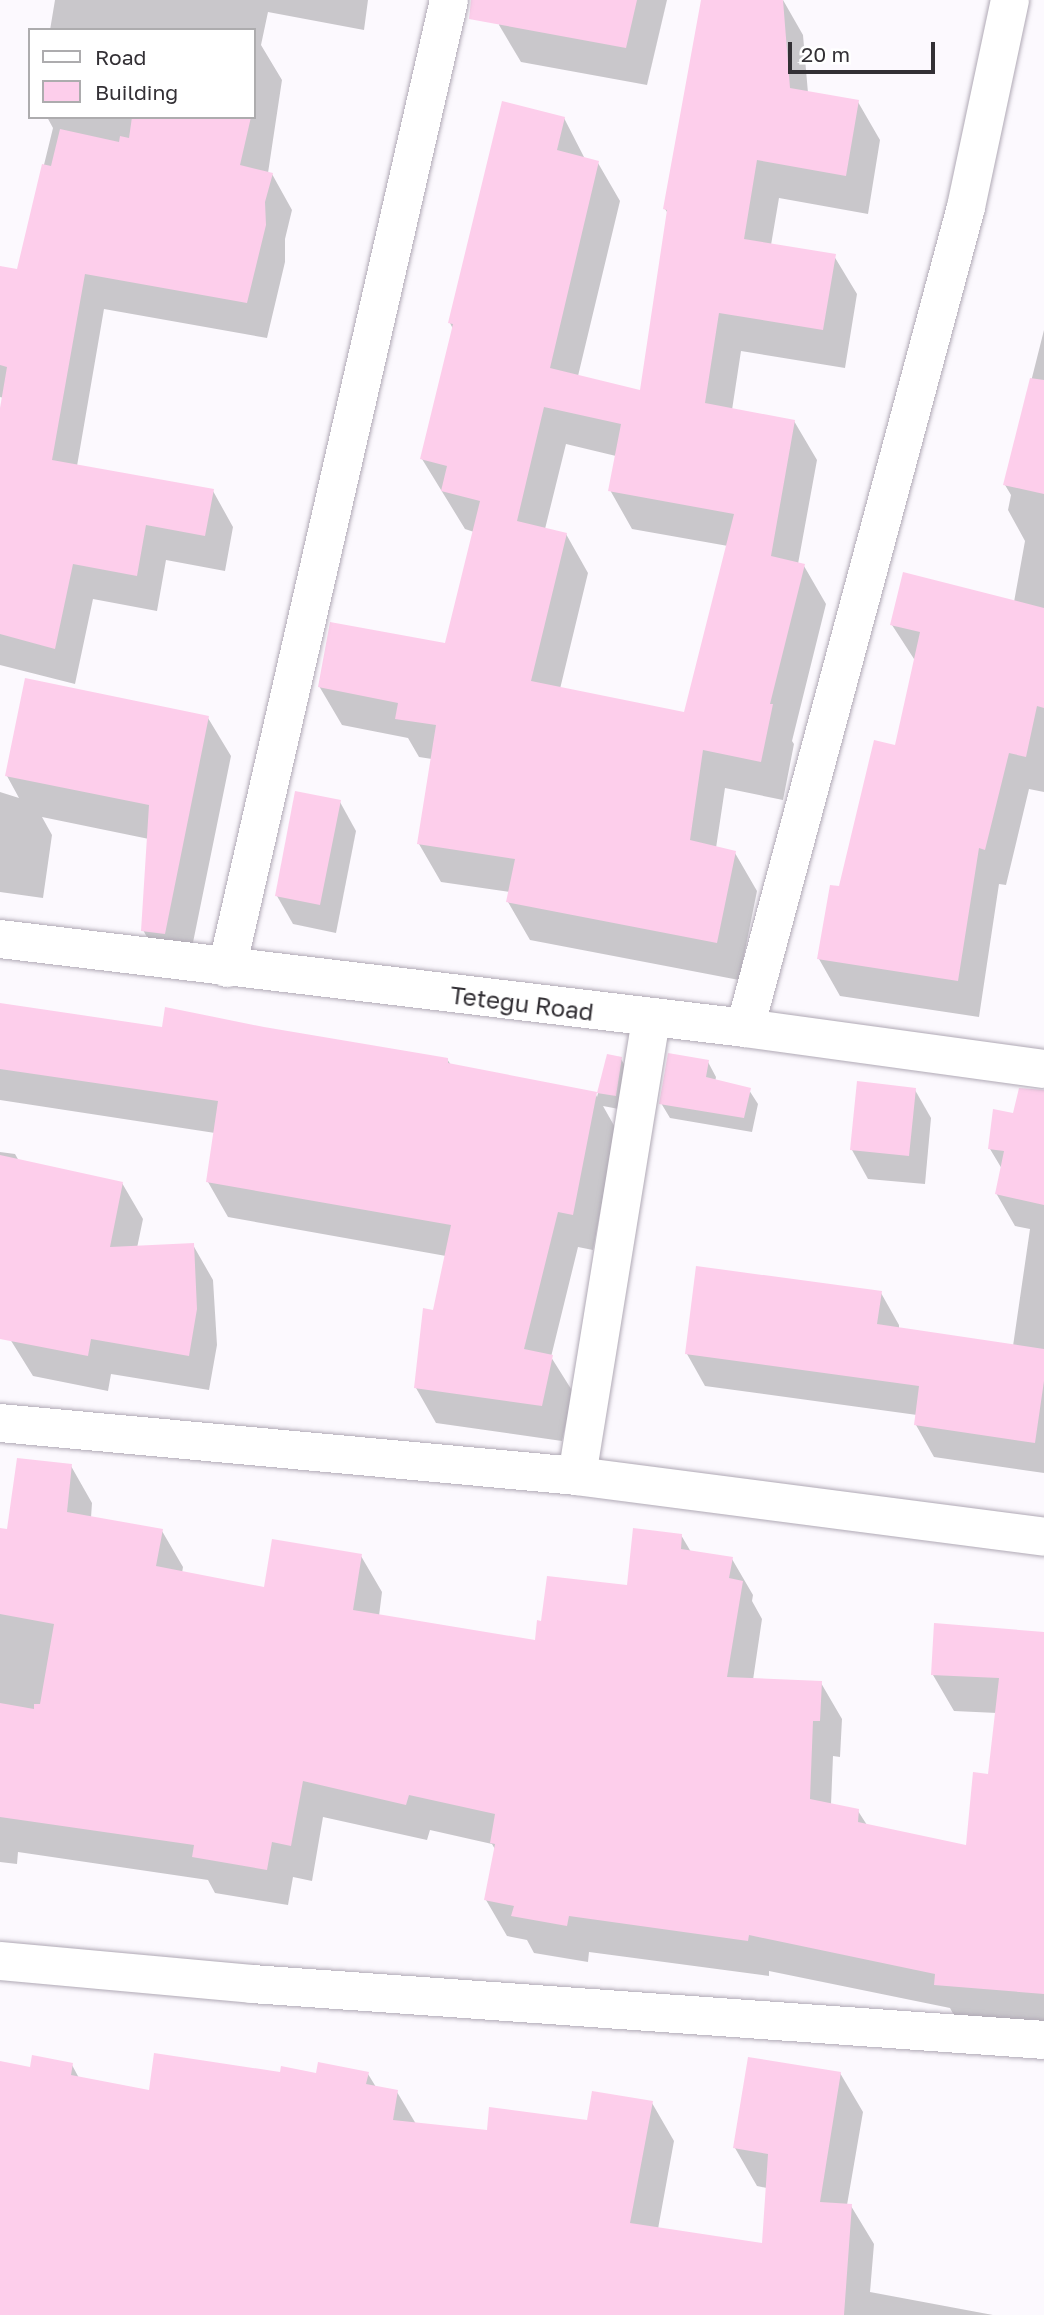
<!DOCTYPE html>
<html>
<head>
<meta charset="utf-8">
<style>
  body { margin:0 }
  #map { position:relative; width:1044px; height:2315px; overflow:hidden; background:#fcf9fe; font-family:"Golos Text",sans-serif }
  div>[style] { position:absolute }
  .shadow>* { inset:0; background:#0003 }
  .building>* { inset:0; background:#fdceeb }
  .roads { filter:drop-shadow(0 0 2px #b0a9b5) drop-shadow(0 0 2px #b0a9b5) }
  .minor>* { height:38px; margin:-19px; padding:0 19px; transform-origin:19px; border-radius:19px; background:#fff }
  span { translate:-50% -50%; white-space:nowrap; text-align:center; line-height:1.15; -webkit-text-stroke:5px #fff; paint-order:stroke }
  .street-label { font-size:24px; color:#333035 }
  .legend { position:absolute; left:28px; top:28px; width:228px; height:91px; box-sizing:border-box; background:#fff; border:2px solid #adacae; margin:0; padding:9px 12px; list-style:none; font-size:21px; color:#333035 }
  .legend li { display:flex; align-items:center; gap:14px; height:35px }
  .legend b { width:35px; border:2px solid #adacae }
  .scale { position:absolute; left:788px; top:42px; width:147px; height:32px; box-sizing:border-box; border:4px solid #333035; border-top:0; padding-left:9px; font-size:21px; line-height:24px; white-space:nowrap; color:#333035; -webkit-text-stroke:5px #fff; paint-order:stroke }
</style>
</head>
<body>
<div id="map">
  <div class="shadow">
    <div style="clip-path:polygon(55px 0,368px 0,364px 30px,268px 12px,261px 45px,282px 80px,268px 173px,272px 174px,292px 210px,285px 239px,285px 262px,267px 338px,104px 309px,77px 466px,213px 491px,233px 527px,225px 571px,166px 560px,157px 611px,93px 599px,75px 684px,0 665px,0 418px,4px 398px,0 397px,0 268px,18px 271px,53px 128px,47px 117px,254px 117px,254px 30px,50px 30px)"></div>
    <div style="clip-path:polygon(504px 0,667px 0,647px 85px,521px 62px,499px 25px)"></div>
    <div style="clip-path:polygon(evenodd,703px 0,783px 0,803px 35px,808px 93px,858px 102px,880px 140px,868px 214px,779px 198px,771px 245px,834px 256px,857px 294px,845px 368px,741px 351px,732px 410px,794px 421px,817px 460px,798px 564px,804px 566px,826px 604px,792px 741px,794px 744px,783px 800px,725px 788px,716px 848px,735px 853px,757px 891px,739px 980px,530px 940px,508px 902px,510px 892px,441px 882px,419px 844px,432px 759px,419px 757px,408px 738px,342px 725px,319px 686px,446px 645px,474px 532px,465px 529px,422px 459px,453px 329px,450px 323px,564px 118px,585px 159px,598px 163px,620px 201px,578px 376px,642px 392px,669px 215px,665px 209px,703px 0,566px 444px,616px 456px,610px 490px,632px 529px,728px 546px,685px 714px,560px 689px,588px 573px,566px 534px,545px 529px,566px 444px)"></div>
    <div style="clip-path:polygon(1044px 330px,1044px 792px,1029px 789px,1006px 885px,999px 884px,979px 1017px,840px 996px,819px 959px,841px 888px,897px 747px,916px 662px,892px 625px,1014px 602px,1025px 541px,1008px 510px,1011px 495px,1005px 485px)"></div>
    <div style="clip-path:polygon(208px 718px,231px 756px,187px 972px,165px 969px,143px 930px,149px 839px,42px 817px,52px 835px,43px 898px,0 892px,0 792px,19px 798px,7px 776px)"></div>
    <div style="clip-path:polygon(340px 802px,356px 831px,336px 933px,293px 924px,277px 896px)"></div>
    <div style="clip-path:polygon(0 1005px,163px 1029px,264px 1029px,447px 1059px,451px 1065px,595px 1093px,597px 1097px,608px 1056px,621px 1059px,630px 1074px,624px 1110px,603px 1106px,616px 1129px,593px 1250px,578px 1247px,551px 1357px,573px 1392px,562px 1441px,436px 1423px,416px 1388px,446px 1256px,228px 1217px,208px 1182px,215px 1133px,0 1100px)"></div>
    <div style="clip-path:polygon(708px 1062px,716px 1077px,715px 1082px,749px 1090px,758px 1104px,752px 1132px,670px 1118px,661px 1103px)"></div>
    <div style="clip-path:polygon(915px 1090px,931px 1118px,925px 1184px,868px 1179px,852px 1150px)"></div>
    <div style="clip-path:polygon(1044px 1111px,1044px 1473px,934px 1457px,916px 1425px,917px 1415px,705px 1386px,687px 1354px,881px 1293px,899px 1325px,899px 1329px,1013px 1346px,1030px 1229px,1015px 1226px,996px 1193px,1002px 1169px,990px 1149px,1015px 1115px)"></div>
    <div style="clip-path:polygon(0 1152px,15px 1154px,19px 1161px,122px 1183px,143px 1219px,137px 1248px,193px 1245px,213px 1280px,217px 1345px,209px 1390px,111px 1374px,108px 1391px,33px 1376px,0 1323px)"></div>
    <div style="clip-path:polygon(71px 1466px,92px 1503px,91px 1518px,162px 1531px,183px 1567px,182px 1573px,266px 1589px,361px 1556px,382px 1592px,379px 1616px,536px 1642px,628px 1587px,681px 1535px,691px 1552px,732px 1559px,753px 1595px,752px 1601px,762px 1619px,753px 1680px,821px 1683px,842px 1719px,840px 1757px,833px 1756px,831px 1805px,858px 1811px,867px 1825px,968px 1847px,990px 1776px,997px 1713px,954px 1711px,933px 1675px,1044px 1635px,1044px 2028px,957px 2021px,950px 2008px,769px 1971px,769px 1976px,589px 1952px,588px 1962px,534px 1953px,527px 1940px,507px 1936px,486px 1900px,496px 1851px,492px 1844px,430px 1830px,427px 1840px,323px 1817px,312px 1881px,293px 1877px,288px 1905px,215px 1893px,208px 1880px,18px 1852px,17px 1864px,0 1862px,0 1529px,9px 1531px)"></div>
    <div style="clip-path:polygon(0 2063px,31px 2069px,72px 2065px,79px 2078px,150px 2092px,281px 2074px,368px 2074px,376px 2087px,397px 2092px,416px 2124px,488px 2132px,588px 2122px,652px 2103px,674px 2141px,658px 2229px,763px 2245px,767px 2188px,757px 2186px,735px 2148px,840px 2073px,863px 2112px,847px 2205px,851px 2206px,874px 2244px,870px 2292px,993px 2315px,0 2315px)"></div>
  </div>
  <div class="building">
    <div style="clip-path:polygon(471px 0,637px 0,626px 48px,469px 19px)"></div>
    <div style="clip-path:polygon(evenodd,701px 0,783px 0,790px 88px,859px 100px,846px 176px,757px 160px,744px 239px,836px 254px,823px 330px,719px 313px,705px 403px,795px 420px,771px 556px,805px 564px,770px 704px,773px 704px,761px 762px,703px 750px,690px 840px,736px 851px,717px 943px,506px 902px,515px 859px,417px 844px,436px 725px,395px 719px,398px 703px,318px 687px,330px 622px,445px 643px,480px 501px,441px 491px,447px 466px,420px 459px,453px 324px,448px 323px,502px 101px,565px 117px,557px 150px,599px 161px,550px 368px,640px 390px,667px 210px,663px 209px,701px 0,544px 407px,621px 424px,608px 491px,734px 514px,684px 712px,531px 681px,567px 533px,517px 521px,544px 407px)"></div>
    <div style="clip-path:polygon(132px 117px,251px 117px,240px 165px,273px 173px,265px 202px,266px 225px,247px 303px,85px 274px,52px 460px,214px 489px,205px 536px,146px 525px,137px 576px,73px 564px,55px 649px,0 634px,0 408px,7px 367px,0 365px,0 266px,17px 269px,42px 164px,51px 166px,60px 129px,119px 142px,120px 136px,129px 138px)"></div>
    <div style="clip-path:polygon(1030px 378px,1044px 380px,1044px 494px,1003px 485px)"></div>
    <div style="clip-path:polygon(903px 572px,1044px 608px,1044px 708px,1037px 706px,1026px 757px,1009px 753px,985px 850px,979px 848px,958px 981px,817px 959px,830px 885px,839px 886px,874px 740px,895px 745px,920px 632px,890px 625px)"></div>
    <div style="clip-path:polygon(25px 678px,209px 716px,165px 934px,141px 931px,149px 805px,5px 776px)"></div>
    <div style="clip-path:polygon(295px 791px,341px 800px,320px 905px,275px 896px)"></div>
    <div style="clip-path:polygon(0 1003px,162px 1027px,165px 1007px,264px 1027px,448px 1058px,448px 1063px,597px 1092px,573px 1215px,558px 1212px,524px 1349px,553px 1355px,542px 1406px,414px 1388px,423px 1308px,433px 1310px,451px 1225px,206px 1182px,218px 1101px,0 1069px)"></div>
    <div style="clip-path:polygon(668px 1053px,709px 1060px,706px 1077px,751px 1088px,744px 1118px,659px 1104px)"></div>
    <div style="clip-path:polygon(607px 1054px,622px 1057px,616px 1096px,597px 1093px)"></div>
    <div style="clip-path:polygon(857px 1081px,916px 1088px,909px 1156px,850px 1150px)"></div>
    <div style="clip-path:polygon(1019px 1088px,1044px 1090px,1044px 1205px,995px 1194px,1004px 1151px,988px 1149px,993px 1109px,1013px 1113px)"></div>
    <div style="clip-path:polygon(0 1155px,123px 1182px,110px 1247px,194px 1243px,197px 1309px,189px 1356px,91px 1339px,88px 1356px,0 1339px)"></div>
    <div style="clip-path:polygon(696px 1266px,882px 1291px,877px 1324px,1044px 1349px,1044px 1381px,1035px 1443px,914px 1425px,919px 1386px,685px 1354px)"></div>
    <div style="clip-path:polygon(17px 1458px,72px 1464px,67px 1512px,163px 1529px,156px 1566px,264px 1587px,272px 1539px,362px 1554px,353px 1610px,535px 1640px,537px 1620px,541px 1621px,547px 1576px,627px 1585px,633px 1528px,682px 1534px,681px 1549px,733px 1557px,729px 1578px,743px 1581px,727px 1677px,822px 1681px,820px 1721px,813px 1721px,810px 1799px,859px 1809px,858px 1822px,966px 1845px,973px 1772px,988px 1774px,999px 1678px,931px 1675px,934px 1623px,1044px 1632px,1044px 1994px,934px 1985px,935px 1974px,749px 1935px,748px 1941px,569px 1916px,567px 1926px,511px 1916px,514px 1906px,484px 1900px,495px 1844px,490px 1843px,495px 1814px,409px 1795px,406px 1805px,303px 1781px,291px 1846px,272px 1842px,267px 1870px,192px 1857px,194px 1845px,0 1817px,0 1703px,34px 1709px,34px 1704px,40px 1704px,54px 1624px,0 1614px,0 1528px,7px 1529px)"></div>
    <div style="clip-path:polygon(154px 2053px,280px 2072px,281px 2066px,316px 2073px,318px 2062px,369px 2072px,366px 2084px,398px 2090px,393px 2120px,487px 2130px,489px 2107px,587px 2120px,592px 2091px,653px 2101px,630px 2223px,762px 2243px,768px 2154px,733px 2148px,748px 2057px,841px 2072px,820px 2202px,852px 2204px,844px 2315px,0 2315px,0 2061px,30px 2067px,32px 2055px,73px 2063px,71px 2075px,149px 2090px)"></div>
  </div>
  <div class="roads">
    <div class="minor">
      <div style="left:0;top:939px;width:750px;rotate:6.81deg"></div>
      <div style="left:745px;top:1028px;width:302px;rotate:7.8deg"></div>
      <div style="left:227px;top:968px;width:993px;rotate:-77.08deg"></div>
      <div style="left:745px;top:1028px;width:850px;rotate:-74.93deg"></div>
      <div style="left:966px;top:207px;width:212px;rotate:-78deg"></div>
      <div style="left:0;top:1423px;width:579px;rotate:5.25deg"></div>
      <div style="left:577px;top:1476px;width:471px;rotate:7.4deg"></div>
      <div style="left:577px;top:1476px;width:464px;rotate:-80.8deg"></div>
      <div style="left:0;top:1961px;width:253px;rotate:5.2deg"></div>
      <div style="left:252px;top:1984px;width:794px;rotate:4.04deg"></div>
    </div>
  </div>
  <div class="street-label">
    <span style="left:522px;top:1003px;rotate:7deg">Tetegu Road</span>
  </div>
  <ul class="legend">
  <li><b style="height:9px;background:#fff"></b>Road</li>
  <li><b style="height:19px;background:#fdceeb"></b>Building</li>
  </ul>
  <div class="scale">20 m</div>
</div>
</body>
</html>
